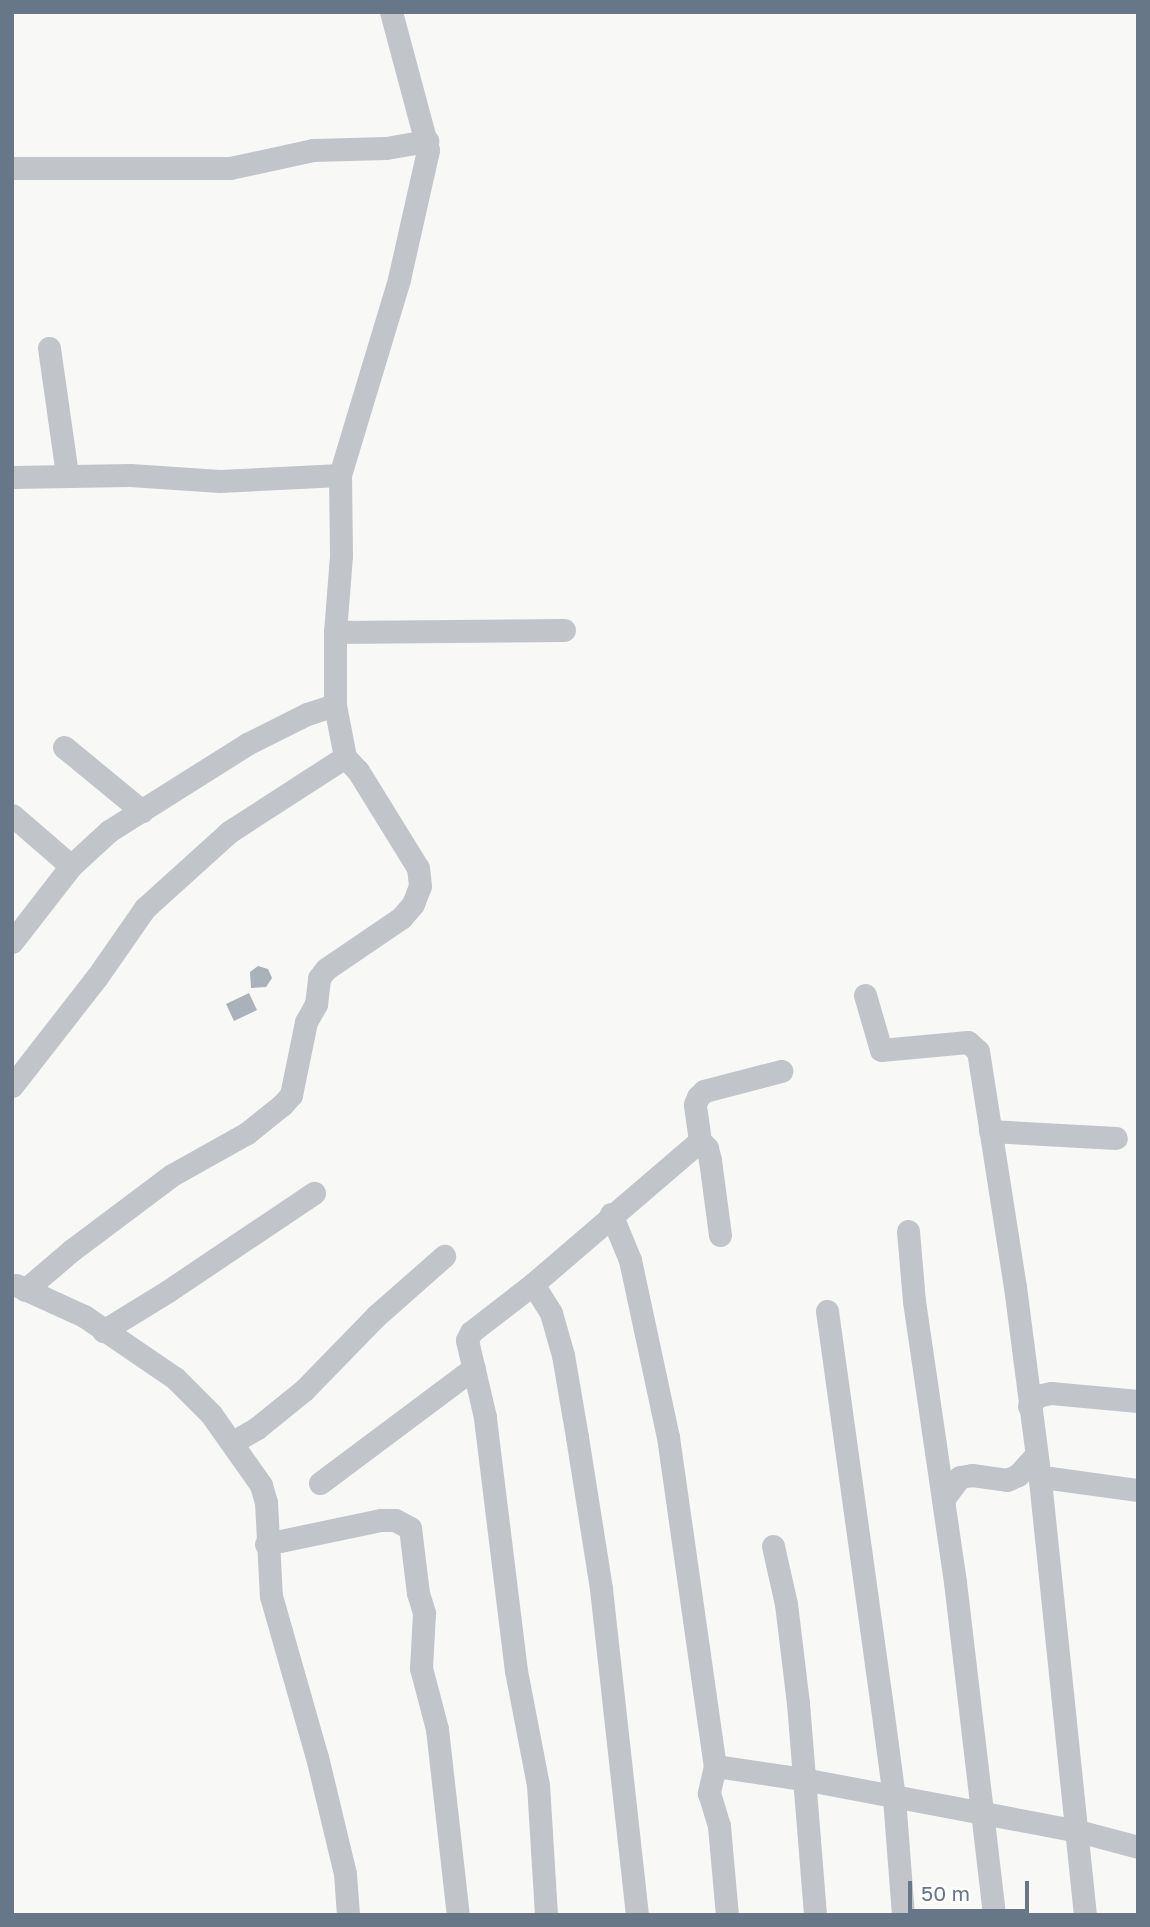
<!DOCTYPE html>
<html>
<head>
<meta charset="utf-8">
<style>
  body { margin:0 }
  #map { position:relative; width:1150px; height:1927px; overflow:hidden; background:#f8f9f6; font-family:"Golos Text",sans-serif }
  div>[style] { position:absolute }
  .building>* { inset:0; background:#aab1b8 }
  .minor>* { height:23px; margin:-11.5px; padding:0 11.5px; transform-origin:11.5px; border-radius:11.5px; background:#c1c5ca }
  span { translate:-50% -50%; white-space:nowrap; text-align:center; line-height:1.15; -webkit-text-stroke:7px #fff; paint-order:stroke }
  .frame { position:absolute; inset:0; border:14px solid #677787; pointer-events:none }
  .scale { position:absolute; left:908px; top:1881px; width:121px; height:32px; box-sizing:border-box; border:4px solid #677787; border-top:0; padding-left:9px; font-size:21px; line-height:24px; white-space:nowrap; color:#677787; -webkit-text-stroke:5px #fff; paint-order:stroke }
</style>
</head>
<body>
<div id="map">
  <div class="building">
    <div style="clip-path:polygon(258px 966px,268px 969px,272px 978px,266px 987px,251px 988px,250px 972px)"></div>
    <div style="clip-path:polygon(249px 993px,257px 1010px,234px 1021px,226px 1004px)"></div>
  </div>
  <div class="minor">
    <div style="left:12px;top:168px;width:218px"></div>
    <div style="left:230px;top:168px;width:85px;rotate:-12.2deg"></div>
    <div style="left:313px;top:150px;width:73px;rotate:-1.6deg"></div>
    <div style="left:386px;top:148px;width:42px;rotate:-9.7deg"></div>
    <div style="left:49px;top:348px;width:128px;rotate:81.9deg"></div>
    <div style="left:12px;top:477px;width:118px;rotate:-1deg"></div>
    <div style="left:130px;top:475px;width:90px;rotate:3.8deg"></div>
    <div style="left:220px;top:481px;width:120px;rotate:-2.9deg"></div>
    <div style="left:335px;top:632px;width:229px;rotate:-0.5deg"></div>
    <div style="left:64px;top:747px;width:101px;rotate:39.4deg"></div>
    <div style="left:12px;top:815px;width:78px;rotate:40.8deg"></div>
    <div style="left:12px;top:942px;width:96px;rotate:-52.2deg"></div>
    <div style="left:71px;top:866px;width:52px;rotate:-42.6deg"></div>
    <div style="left:109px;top:831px;width:163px;rotate:-32.2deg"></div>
    <div style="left:247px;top:744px;width:67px;rotate:-26.6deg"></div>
    <div style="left:307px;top:714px;width:29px;rotate:-18deg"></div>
    <div style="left:865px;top:995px;width:57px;rotate:73.8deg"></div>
    <div style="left:881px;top:1050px;width:87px;rotate:-5.3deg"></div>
    <div style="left:968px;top:1042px;width:13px;rotate:42deg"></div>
    <div style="left:978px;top:1051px;width:239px;rotate:81.1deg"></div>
    <div style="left:1015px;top:1287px;width:195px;rotate:82.6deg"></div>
    <div style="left:1040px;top:1480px;width:437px;rotate:84.1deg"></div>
    <div style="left:12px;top:1086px;width:138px;rotate:-52.1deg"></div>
    <div style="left:97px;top:977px;width:84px;rotate:-55.2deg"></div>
    <div style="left:145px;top:908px;width:113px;rotate:-42.1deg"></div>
    <div style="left:229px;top:832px;width:138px;rotate:-32.9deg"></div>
    <div style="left:990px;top:1131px;width:126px;rotate:3.2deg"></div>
    <div style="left:611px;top:1214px;width:50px;rotate:67.6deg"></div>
    <div style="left:630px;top:1260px;width:181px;rotate:77.9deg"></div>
    <div style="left:668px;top:1437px;width:332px;rotate:81.9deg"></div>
    <div style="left:715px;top:1766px;width:28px;rotate:103deg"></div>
    <div style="left:709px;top:1793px;width:34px;rotate:73deg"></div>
    <div style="left:719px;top:1826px;width:89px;rotate:84.9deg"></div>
    <div style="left:908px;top:1231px;width:70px;rotate:85.1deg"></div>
    <div style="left:914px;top:1301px;width:284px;rotate:81.7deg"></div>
    <div style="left:955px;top:1582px;width:335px;rotate:83.3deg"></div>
    <div style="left:720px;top:1235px;width:76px;rotate:-97.6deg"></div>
    <div style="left:710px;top:1160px;width:12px;rotate:-104deg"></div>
    <div style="left:707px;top:1148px;width:10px;rotate:-135deg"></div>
    <div style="left:700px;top:1141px;width:37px;rotate:-98deg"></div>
    <div style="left:695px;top:1104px;width:8px;rotate:-67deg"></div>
    <div style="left:698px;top:1097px;width:8px;rotate:-45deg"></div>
    <div style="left:704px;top:1091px;width:80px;rotate:-14.6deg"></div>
    <div style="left:533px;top:1284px;width:34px;rotate:58deg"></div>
    <div style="left:551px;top:1313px;width:44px;rotate:74.1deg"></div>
    <div style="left:563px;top:1355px;width:83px;rotate:80.3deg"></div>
    <div style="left:577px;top:1437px;width:154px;rotate:81deg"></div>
    <div style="left:601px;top:1589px;width:328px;rotate:83.7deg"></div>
    <div style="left:16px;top:1285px;width:75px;rotate:24.5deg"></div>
    <div style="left:84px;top:1316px;width:110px;rotate:34.3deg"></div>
    <div style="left:175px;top:1378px;width:51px;rotate:45deg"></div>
    <div style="left:211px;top:1414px;width:87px;rotate:54.8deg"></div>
    <div style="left:261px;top:1485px;width:18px;rotate:74deg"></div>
    <div style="left:266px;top:1502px;width:94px;rotate:87deg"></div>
    <div style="left:271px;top:1596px;width:167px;rotate:74.1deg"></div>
    <div style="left:317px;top:1757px;width:120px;rotate:76.5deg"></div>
    <div style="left:345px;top:1874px;width:41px;rotate:85.8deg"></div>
    <div style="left:25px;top:1290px;width:62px;rotate:-40.4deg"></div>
    <div style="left:72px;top:1250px;width:125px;rotate:-36.9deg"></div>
    <div style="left:172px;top:1175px;width:86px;rotate:-29.2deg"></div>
    <div style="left:247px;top:1133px;width:45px;rotate:-38.7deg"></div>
    <div style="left:282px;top:1105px;width:13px;rotate:-48deg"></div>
    <div style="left:291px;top:1095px;width:75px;rotate:-78.4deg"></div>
    <div style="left:306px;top:1022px;width:21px;rotate:-61deg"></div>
    <div style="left:316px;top:1004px;width:26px;rotate:-83deg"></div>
    <div style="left:319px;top:978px;width:11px;rotate:-52deg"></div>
    <div style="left:326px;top:969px;width:91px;rotate:-34.2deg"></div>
    <div style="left:401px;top:918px;width:18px;rotate:-49deg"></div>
    <div style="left:413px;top:904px;width:19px;rotate:-69deg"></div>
    <div style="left:420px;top:886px;width:18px;rotate:-96deg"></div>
    <div style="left:418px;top:868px;width:114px;rotate:-121.7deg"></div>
    <div style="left:358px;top:771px;width:19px;rotate:-133deg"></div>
    <div style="left:345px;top:757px;width:53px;rotate:-100.9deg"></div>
    <div style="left:335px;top:705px;width:73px;rotate:-90deg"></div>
    <div style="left:335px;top:632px;width:77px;rotate:-85.5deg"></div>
    <div style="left:341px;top:555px;width:80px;rotate:-90.7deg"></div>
    <div style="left:340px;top:475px;width:205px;rotate:-73.2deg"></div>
    <div style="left:399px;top:279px;width:132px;rotate:-77.3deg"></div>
    <div style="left:428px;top:150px;width:143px;rotate:-105deg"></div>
    <div style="left:827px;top:1311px;width:393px;rotate:82.1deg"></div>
    <div style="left:881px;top:1700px;width:99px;rotate:82.4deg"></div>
    <div style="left:894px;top:1798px;width:117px;rotate:85.6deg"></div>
    <div style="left:103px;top:1331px;width:76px;rotate:-31.6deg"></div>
    <div style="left:168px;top:1291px;width:176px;rotate:-33.9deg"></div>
    <div style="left:1029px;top:1406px;width:13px;rotate:-51deg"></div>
    <div style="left:1037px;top:1396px;width:14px;rotate:-12deg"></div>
    <div style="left:1051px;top:1393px;width:87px;rotate:5.3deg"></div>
    <div style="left:233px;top:1442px;width:28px;rotate:-30deg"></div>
    <div style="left:257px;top:1428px;width:60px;rotate:-39deg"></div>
    <div style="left:304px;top:1390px;width:103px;rotate:-45.8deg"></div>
    <div style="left:376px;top:1316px;width:91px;rotate:-41.4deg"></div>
    <div style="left:1040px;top:1480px;width:10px;rotate:-11deg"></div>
    <div style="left:1050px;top:1478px;width:89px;rotate:7.8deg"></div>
    <div style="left:320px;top:1483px;width:192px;rotate:-36.8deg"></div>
    <div style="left:944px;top:1498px;width:26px;rotate:-53deg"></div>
    <div style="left:960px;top:1477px;width:12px;rotate:-9deg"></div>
    <div style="left:972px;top:1475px;width:35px;rotate:8deg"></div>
    <div style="left:1007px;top:1480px;width:12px;rotate:-24deg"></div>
    <div style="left:1018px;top:1475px;width:27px;rotate:-48deg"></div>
    <div style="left:266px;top:1544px;width:117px;rotate:-11.8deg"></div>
    <div style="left:381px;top:1520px;width:14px"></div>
    <div style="left:395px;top:1520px;width:17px;rotate:28deg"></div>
    <div style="left:410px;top:1528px;width:65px;rotate:83deg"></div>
    <div style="left:418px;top:1593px;width:21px;rotate:73deg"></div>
    <div style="left:424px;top:1613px;width:55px;rotate:93.1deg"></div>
    <div style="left:421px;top:1668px;width:63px;rotate:75.3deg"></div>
    <div style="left:437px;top:1729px;width:187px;rotate:83.6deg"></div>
    <div style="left:773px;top:1546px;width:59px;rotate:77.4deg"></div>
    <div style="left:786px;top:1604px;width:100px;rotate:83.1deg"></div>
    <div style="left:798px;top:1703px;width:213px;rotate:85.4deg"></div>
    <div style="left:715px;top:1766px;width:89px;rotate:8.4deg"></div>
    <div style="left:803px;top:1779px;width:280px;rotate:10.7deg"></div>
    <div style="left:1078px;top:1831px;width:62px;rotate:14.9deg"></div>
    <div style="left:546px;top:1915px;width:130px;rotate:-93.5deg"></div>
    <div style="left:538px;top:1785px;width:116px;rotate:-100.9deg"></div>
    <div style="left:516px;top:1671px;width:256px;rotate:-97deg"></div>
    <div style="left:485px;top:1417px;width:79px;rotate:-103.2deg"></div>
    <div style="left:467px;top:1340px;width:9px;rotate:-63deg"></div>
    <div style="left:471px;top:1332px;width:78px;rotate:-37.7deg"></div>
    <div style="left:533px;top:1284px;width:220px;rotate:-40.6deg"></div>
  </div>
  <div class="frame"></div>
  <div class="scale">50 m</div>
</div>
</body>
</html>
